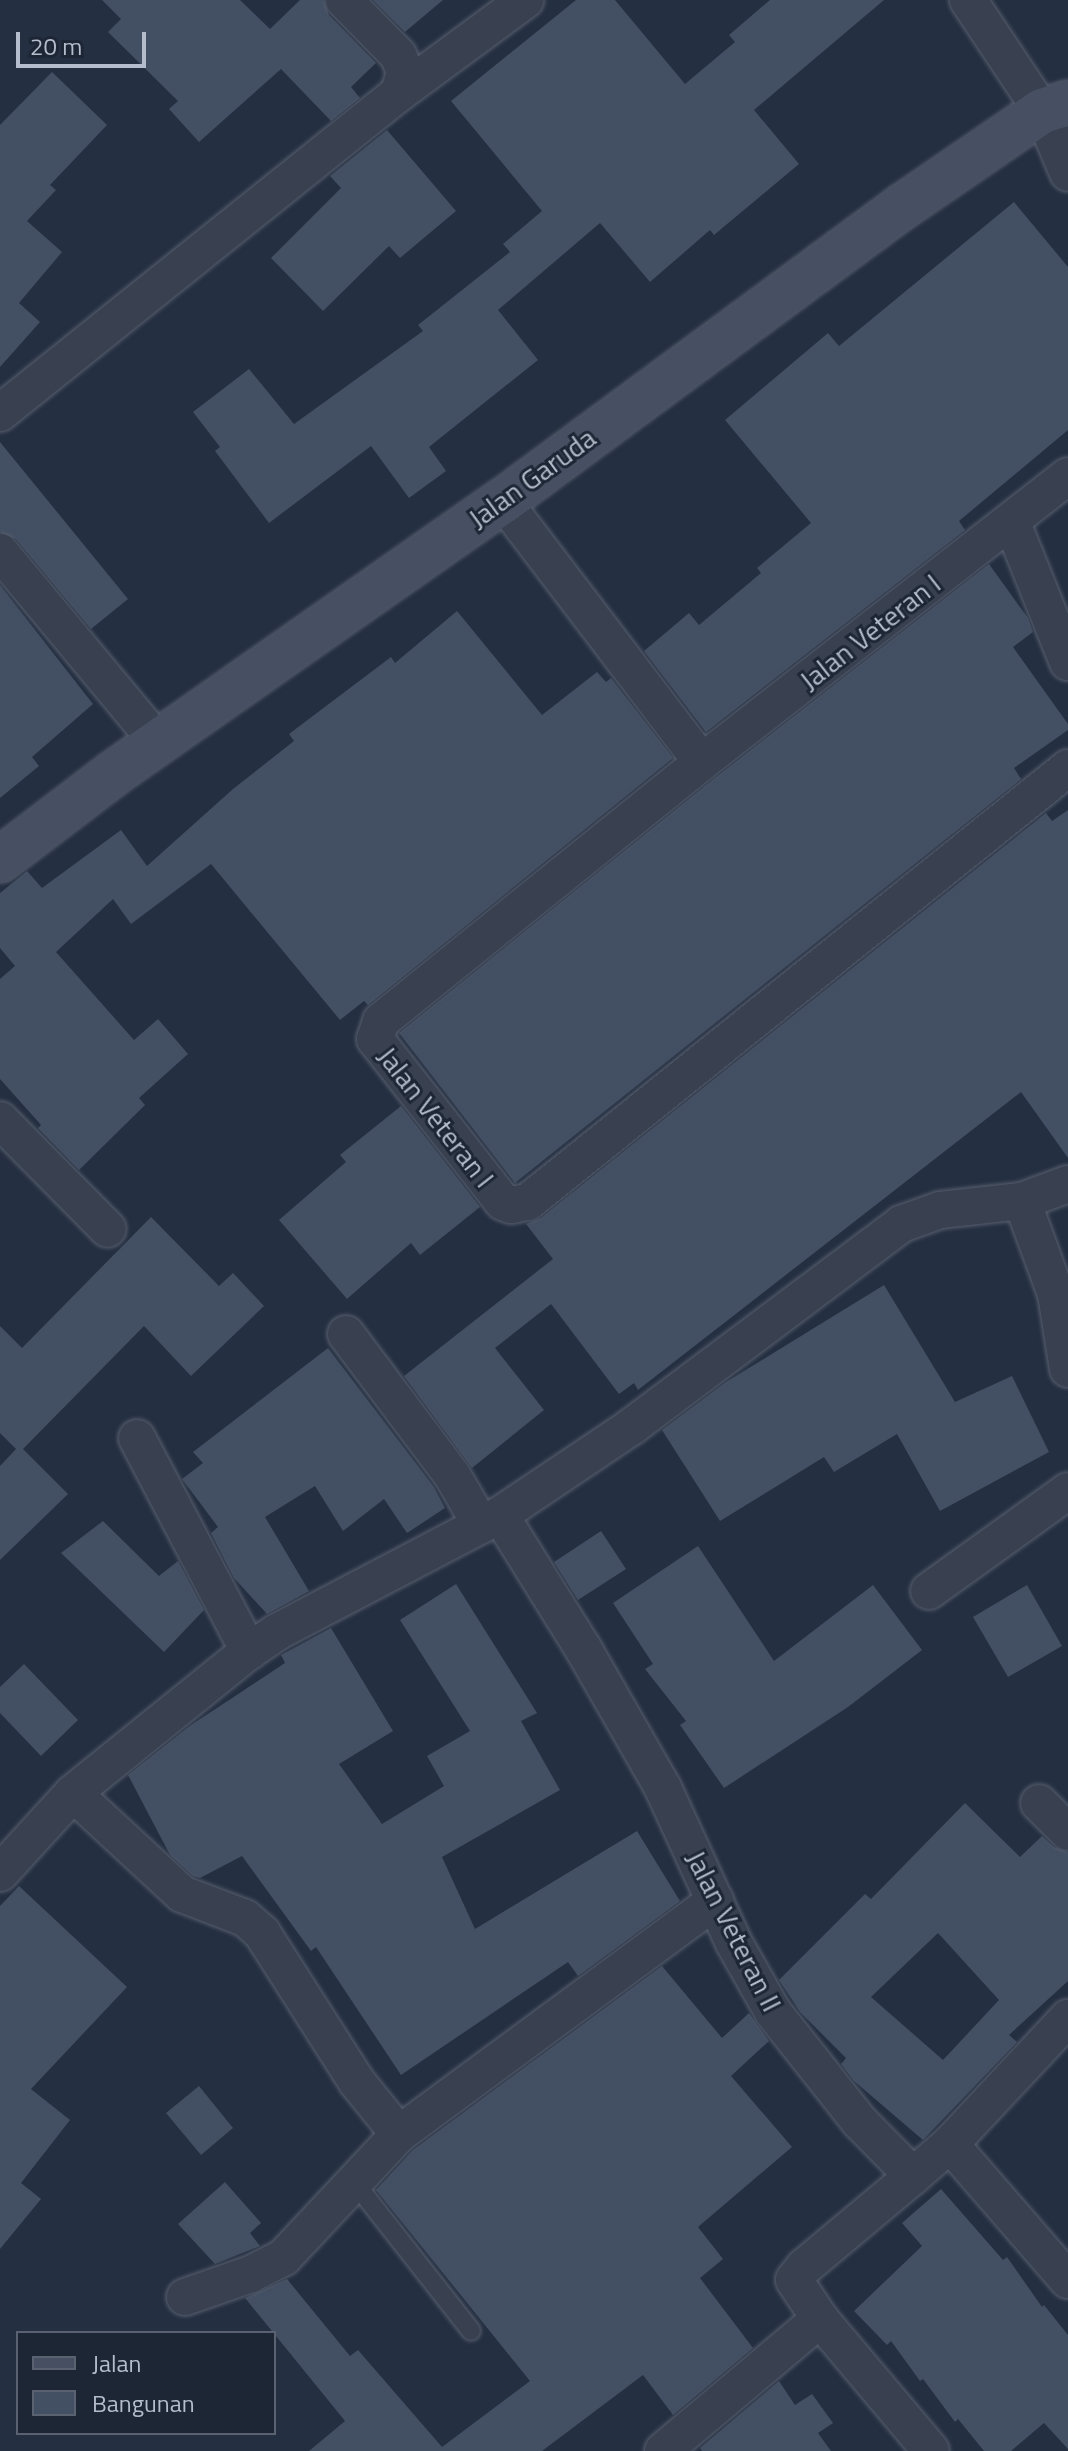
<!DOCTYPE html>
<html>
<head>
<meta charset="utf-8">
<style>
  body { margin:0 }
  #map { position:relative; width:1068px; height:2451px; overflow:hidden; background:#242f41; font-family:"Titillium Web",sans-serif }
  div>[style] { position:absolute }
  .building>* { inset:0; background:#434f63 }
  .roads { filter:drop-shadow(0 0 2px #575f6e) drop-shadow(0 0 2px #575f6e) }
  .lane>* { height:18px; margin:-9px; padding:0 9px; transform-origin:9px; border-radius:9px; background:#394150 }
  .street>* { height:36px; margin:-18px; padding:0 18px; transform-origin:18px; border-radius:18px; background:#394150 }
  .secondary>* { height:44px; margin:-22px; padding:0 22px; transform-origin:22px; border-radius:22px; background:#475063 }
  span { translate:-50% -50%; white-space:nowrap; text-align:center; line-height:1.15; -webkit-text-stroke:6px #1d2635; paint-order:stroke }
  .street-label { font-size:28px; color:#b5bccb }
  .legend { position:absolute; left:16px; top:2331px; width:260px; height:104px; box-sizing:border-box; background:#1d2635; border:2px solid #5a6271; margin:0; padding:10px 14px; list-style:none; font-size:24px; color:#b5bccb }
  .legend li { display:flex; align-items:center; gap:16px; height:40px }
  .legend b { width:40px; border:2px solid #5a6271 }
  .scale { position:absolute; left:16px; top:32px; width:130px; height:36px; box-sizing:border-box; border:4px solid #b5bccb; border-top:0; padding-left:10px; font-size:24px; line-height:28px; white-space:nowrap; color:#b5bccb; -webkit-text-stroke:6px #1d2635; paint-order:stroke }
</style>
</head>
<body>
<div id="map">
  <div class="building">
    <div style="clip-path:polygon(102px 0,240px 0,270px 29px,300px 0,324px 0,329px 15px,376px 63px,351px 87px,360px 98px,331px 121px,281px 69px,199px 142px,169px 109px,178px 101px,108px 32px,121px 19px)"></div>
    <div style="clip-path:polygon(373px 0,443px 0,405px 32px)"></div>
    <div style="clip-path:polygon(576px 0,615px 0,685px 84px,735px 42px,729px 35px,770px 0,884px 0,754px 110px,799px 164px,714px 235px,710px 230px,650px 282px,600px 223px,498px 310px,538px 360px,429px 447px,446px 471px,409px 498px,371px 446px,269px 523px,215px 451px,220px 447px,193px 412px,249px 369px,294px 424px,423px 331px,418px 325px,510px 252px,503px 244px,542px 211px,451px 101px)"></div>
    <div style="clip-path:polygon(52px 72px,107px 125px,50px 185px,56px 190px,27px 221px,62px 252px,19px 303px,40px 322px,0 367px,0 125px)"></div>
    <div style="clip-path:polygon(387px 130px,456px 211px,400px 258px,389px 246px,323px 311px,271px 258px,341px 188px,330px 176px)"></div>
    <div style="clip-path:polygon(1014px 202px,1068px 267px,1068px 430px,959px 521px,965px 530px,706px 732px,644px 651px,689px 613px,699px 625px,761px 573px,757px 568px,811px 523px,725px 420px,828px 333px,839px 346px)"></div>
    <div style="clip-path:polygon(0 442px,128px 599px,91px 629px,16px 539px,0 532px)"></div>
    <div style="clip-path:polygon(989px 564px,1028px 618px,1033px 632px,1013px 647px,1068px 724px,1068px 730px,1014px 768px,1021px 779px,515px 1183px,399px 1033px,715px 778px)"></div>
    <div style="clip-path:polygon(0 585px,93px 704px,32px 757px,39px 766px,0 798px)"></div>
    <div style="clip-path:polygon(457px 611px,542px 715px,597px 672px,606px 682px,611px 678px,673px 758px,368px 1005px,364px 1001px,340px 1020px,211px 864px,131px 924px,113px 899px,56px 952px,134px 1040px,158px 1019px,188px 1054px,139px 1098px,145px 1105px,79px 1170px,38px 1128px,41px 1125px,0 1079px,0 979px,15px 966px,0 948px,0 893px,27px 871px,42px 888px,121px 830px,147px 866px,233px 789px,294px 741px,289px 734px,391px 657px,395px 663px)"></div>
    <div style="clip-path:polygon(1068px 810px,1068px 1158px,1021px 1092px,638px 1390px,634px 1383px,619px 1394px,551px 1304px,495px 1348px,544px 1410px,472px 1468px,404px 1376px,553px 1259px,526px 1224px,541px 1218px,1046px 813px,1052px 821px)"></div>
    <div style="clip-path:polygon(401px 1106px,480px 1207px,420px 1255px,411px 1243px,347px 1299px,279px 1220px,346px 1162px,340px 1155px)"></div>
    <div style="clip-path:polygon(151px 1217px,219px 1286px,233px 1273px,264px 1306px,191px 1376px,144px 1326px,23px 1449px,68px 1494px,0 1560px,0 1466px,16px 1449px,0 1433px,0 1326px,22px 1348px)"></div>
    <div style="clip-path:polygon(884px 1285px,955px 1402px,1012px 1376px,1049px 1452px,940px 1511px,897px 1434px,834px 1472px,824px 1457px,720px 1521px,662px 1430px,726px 1382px)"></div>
    <div style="clip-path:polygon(328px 1348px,434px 1487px,445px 1508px,407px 1533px,384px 1499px,343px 1531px,315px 1486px,265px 1517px,309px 1591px,267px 1614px,234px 1578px,211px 1533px,218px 1527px,182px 1479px,203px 1463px,193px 1452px)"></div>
    <div style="clip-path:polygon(103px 1521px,159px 1576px,178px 1561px,204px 1610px,164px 1652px,61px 1553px)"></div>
    <div style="clip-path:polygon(601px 1531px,626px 1569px,578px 1600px,554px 1562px)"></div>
    <div style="clip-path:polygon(698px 1546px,774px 1661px,873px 1585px,922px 1650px,848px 1707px,724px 1788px,680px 1725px,686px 1721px,645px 1669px,653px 1664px,613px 1603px)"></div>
    <div style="clip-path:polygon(456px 1584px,537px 1713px,521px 1721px,560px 1790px,442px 1857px,475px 1929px,637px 1831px,680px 1901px,578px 1976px,568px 1962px,401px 2075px,316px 1947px,311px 1951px,242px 1856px,200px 1878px,193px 1876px,170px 1855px,128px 1775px,191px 1725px,285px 1663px,281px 1655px,331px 1628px,393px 1731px,339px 1764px,382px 1824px,444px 1786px,427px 1756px,470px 1731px,400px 1620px)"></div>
    <div style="clip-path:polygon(1027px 1585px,1062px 1646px,1008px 1677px,973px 1617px)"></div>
    <div style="clip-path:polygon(24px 1664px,78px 1720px,41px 1756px,0 1713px,0 1687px)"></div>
    <div style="clip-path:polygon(evenodd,965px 1803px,1020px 1857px,1042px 1836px,1054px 1847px,1068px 1852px,1068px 1981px,1009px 2035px,1017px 2042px,923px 2140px,854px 2081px,841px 2064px,846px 2058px,800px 2012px,779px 1980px,865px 1894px,871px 1899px,965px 1803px,938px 1933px,999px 2000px,943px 2060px,871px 1997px,938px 1933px)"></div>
    <div style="clip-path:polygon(19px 1886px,127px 1987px,31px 2089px,70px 2120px,21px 2183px,41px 2199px,0 2249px,0 1906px)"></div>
    <div style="clip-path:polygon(662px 1966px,722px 2038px,749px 2013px,769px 2041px,731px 2076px,792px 2147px,698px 2227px,723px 2259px,700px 2278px,753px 2348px,673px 2415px,643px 2375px,542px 2451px,309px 2451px,345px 2421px,245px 2298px,287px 2279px,350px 2356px,358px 2350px,442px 2447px,530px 2381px,376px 2190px,413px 2150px)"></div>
    <div style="clip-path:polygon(199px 2086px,233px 2128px,201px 2155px,166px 2113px)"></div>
    <div style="clip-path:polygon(225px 2182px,261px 2223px,250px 2233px,260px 2246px,215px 2264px,178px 2224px)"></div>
    <div style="clip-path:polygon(941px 2189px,1003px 2260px,1007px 2257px,1042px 2307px,1044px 2305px,1068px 2335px,1068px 2449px,1044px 2423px,1011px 2451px,984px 2451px,958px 2419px,955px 2422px,923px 2379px,920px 2381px,891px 2341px,887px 2345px,854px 2311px,922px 2246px,902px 2223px)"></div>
    <div style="clip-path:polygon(779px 2381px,795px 2405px,812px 2394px,833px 2423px,818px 2433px,831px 2451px,702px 2451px,700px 2448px)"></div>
  </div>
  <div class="roads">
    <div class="lane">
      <div style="left:355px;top:2183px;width:188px;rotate:51.9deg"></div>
    </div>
    <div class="street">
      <div style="left:968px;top:0;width:133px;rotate:56.3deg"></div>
      <div style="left:1042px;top:111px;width:67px;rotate:67.2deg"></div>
      <div style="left:399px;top:93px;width:157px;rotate:-36.4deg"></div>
      <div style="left:0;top:413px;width:511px;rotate:-38.73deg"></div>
      <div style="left:399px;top:93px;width:22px;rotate:-74deg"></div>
      <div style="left:405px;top:72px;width:18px;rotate:-112deg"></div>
      <div style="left:398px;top:55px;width:77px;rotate:-134.5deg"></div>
      <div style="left:1068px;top:476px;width:464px;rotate:142deg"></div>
      <div style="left:702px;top:762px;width:412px;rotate:141.1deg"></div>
      <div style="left:381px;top:1021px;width:19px;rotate:108deg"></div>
      <div style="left:375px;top:1039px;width:207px;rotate:51.9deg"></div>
      <div style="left:503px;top:1202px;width:9px;rotate:21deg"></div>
      <div style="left:511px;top:1205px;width:17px;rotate:-10deg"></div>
      <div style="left:528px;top:1202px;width:693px;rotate:-38.79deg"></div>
      <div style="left:503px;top:501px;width:328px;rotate:52.7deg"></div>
      <div style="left:1012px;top:523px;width:150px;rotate:68.1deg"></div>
      <div style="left:0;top:552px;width:247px;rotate:50.3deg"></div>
      <div style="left:0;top:1120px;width:153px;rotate:45.3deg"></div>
      <div style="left:1022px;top:1201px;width:99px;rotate:69.9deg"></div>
      <div style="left:1056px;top:1294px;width:76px;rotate:80.9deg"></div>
      <div style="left:346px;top:1334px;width:176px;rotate:53.1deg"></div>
      <div style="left:452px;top:1475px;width:58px;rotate:59.9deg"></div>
      <div style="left:137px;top:1438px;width:241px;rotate:62.3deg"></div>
      <div style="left:500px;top:1515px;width:159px;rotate:58.1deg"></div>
      <div style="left:584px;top:1650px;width:159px;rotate:60.2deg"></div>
      <div style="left:663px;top:1788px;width:170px;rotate:65.4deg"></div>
      <div style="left:734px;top:1943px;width:79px;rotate:60.5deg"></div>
      <div style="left:773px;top:2012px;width:140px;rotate:51.7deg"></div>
      <div style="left:860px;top:2122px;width:76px;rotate:45.5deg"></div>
      <div style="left:913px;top:2176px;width:49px;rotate:-40.9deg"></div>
      <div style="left:950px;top:2144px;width:173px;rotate:-46.9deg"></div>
      <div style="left:929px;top:1591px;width:171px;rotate:-35.7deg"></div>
      <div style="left:73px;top:1793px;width:149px;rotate:42.8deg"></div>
      <div style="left:182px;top:1894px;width:67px;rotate:20.9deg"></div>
      <div style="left:245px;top:1918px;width:23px;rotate:41deg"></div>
      <div style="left:262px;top:1933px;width:177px;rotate:57.5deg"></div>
      <div style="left:357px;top:2082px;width:67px;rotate:51.1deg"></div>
      <div style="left:399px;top:2134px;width:393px;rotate:-36.4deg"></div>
      <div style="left:1039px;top:1803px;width:41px;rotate:45deg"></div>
      <div style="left:0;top:1873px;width:108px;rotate:-47.6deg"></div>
      <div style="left:73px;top:1793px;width:226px;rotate:-38.9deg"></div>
      <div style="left:249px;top:1651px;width:34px;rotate:-34deg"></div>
      <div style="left:277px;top:1632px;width:252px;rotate:-27.7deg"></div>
      <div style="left:500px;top:1515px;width:158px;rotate:-33.9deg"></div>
      <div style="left:631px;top:1427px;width:338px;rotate:-36.9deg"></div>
      <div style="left:901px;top:1224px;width:41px;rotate:-19.7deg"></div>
      <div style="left:940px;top:1210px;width:82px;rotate:-6.3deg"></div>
      <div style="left:1022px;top:1201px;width:49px;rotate:-20.3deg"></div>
      <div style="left:950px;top:2144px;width:180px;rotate:49.1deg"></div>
      <div style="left:913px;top:2176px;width:142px;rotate:140.1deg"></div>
      <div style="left:804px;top:2267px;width:16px;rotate:128deg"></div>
      <div style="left:794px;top:2280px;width:47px;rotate:56.3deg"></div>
      <div style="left:820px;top:2319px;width:172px;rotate:49.9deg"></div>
      <div style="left:185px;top:2297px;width:70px;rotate:-19.2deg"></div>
      <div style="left:251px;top:2274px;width:37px;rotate:-27deg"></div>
      <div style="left:284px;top:2257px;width:168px;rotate:-46.9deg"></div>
      <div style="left:663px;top:2451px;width:205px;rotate:-40.1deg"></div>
    </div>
    <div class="secondary">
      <div style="left:0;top:860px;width:143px;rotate:-37.3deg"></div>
      <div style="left:114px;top:773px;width:475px;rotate:-35deg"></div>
      <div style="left:503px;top:501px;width:496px;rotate:-36.4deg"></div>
      <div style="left:902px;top:207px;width:170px;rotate:-34.4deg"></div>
      <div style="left:1042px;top:111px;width:27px;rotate:-17deg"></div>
    </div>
  </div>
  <div class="street-label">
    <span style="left:532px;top:478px;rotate:-36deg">Jalan Garuda</span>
    <span style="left:870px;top:632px;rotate:-38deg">Jalan Veteran I</span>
    <span style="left:436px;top:1117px;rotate:52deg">Jalan Veteran I</span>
    <span style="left:734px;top:1931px;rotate:63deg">Jalan Veteran II</span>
  </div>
  <ul class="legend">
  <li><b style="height:10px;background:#475063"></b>Jalan</li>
  <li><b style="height:22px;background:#434f63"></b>Bangunan</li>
  </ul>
  <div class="scale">20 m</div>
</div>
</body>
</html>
